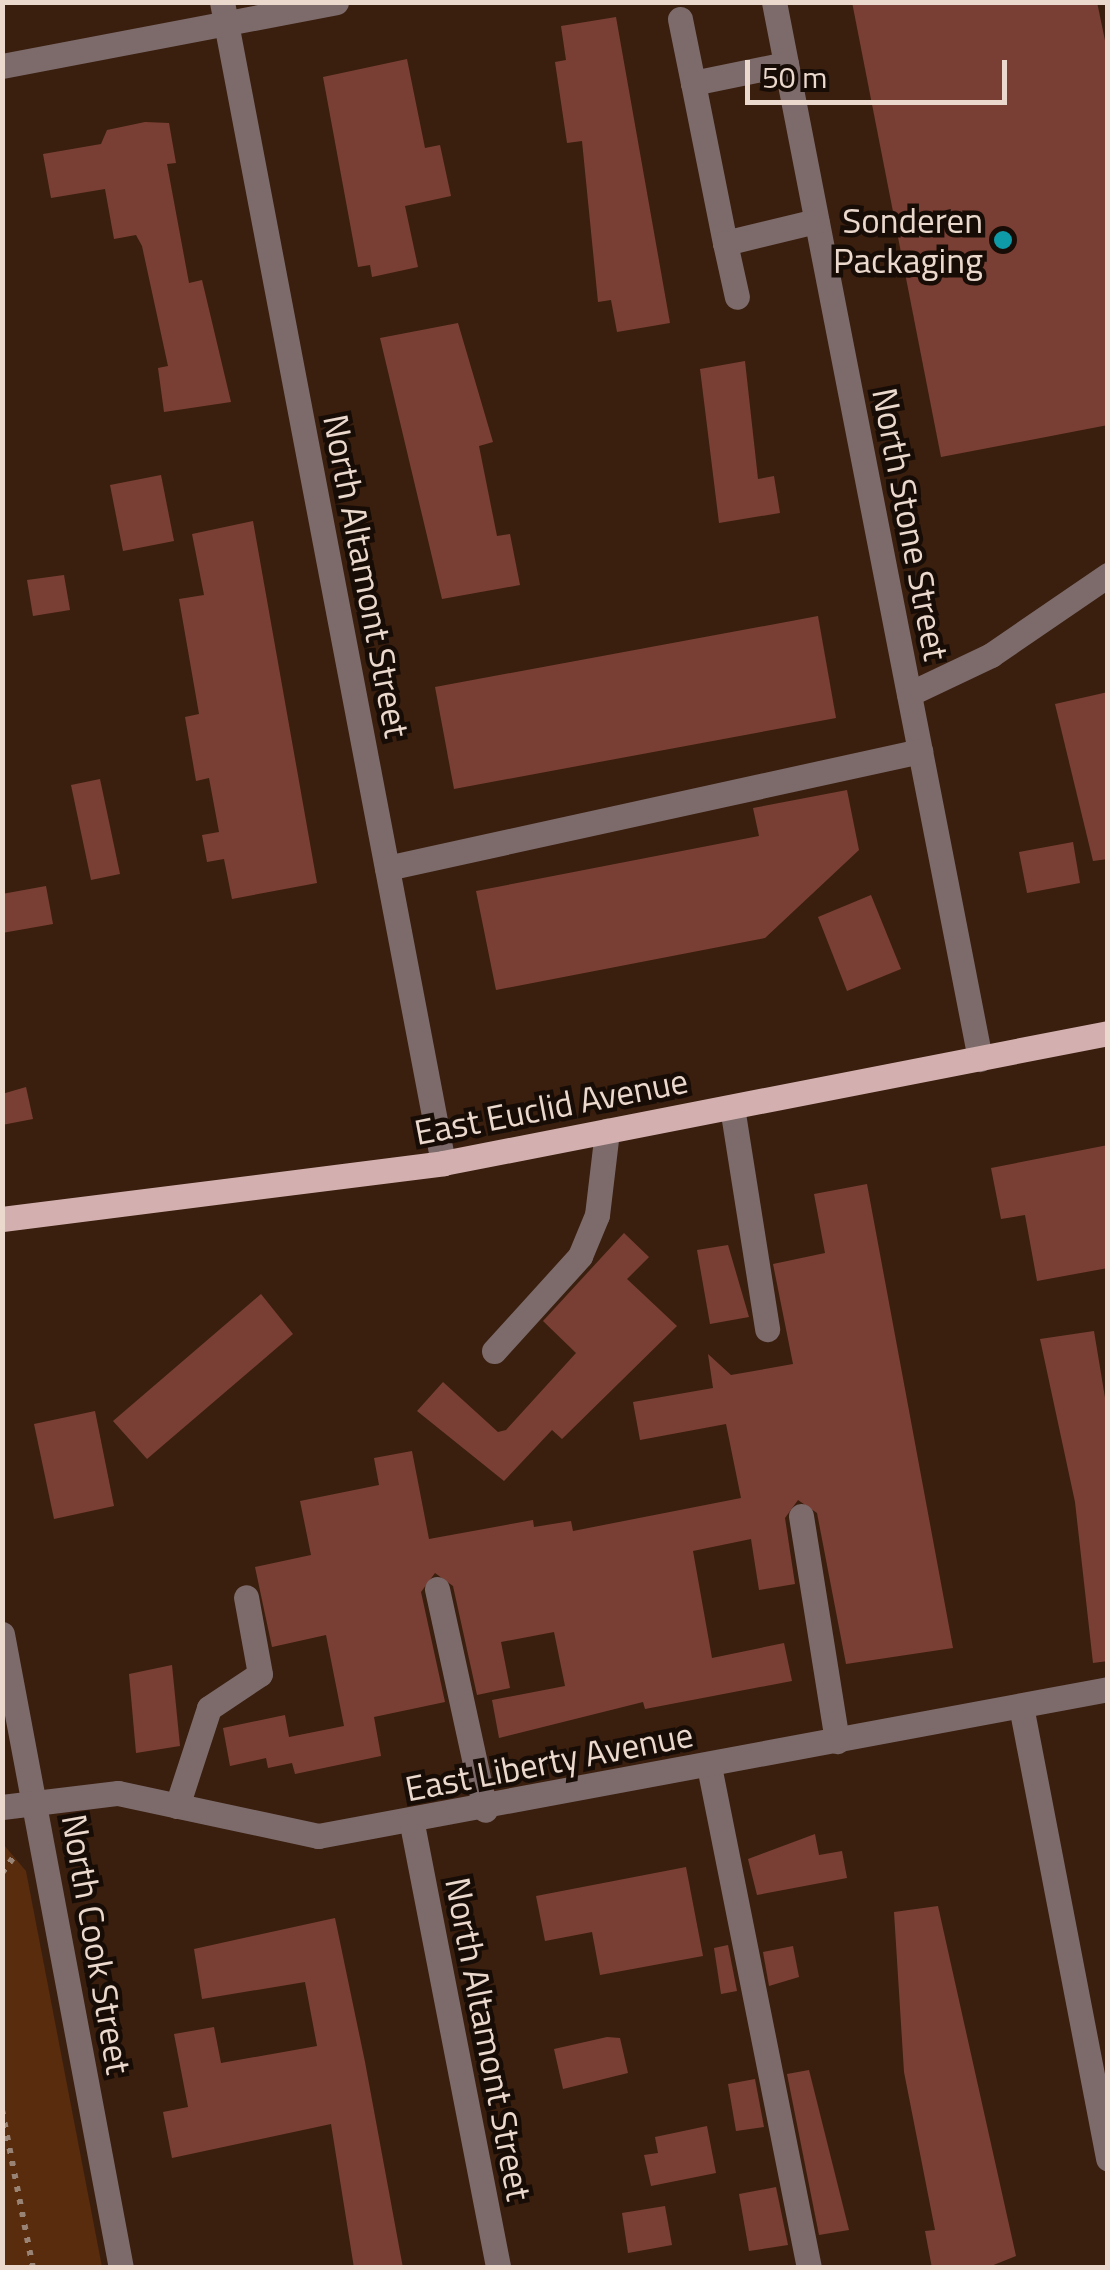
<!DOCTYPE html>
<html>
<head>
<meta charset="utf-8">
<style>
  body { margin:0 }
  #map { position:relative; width:1110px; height:2270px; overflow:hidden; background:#3a1f0f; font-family:"Titillium Web",sans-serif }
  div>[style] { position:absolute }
  .green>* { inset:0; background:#592c0d }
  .building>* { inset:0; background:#7a3f34 }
  .path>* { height:6px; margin-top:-3px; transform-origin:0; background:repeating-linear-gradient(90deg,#998375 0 5px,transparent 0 13px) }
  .minor>* { height:25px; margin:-12.5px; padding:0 12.5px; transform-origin:12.5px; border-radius:12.5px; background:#7d6b6b }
  .major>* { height:25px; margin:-12.5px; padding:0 12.5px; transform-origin:12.5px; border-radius:12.5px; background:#d3b0af }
  .dots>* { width:28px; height:28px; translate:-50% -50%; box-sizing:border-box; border:5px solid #180d06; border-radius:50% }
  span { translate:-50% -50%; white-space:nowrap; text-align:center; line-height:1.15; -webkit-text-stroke:9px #180d06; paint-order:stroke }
  .poi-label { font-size:35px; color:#ebd9ce }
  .right { translate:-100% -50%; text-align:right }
  .street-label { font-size:35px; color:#ebd9ce }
  .frame { position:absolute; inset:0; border:5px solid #ebd9ce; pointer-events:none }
  .scale { position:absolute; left:745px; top:60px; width:262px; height:45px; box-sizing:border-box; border:5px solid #ebd9ce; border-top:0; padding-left:12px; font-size:30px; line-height:35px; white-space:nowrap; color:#ebd9ce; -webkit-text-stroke:8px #180d06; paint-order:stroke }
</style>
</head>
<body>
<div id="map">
  <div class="green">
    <div style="clip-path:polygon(3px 1844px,26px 1871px,102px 2267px,3px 2267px)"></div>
  </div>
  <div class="building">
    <div style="clip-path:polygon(852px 2px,1097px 2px,1108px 55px,1108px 425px,941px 457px)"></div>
    <div style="clip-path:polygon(616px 17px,670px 323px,617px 332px,611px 300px,598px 302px,582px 141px,567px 143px,555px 62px,566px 60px,561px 26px)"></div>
    <div style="clip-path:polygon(407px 59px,425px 148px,440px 145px,451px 196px,405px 206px,418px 267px,372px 277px,370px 265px,358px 267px,323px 77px)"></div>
    <div style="clip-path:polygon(145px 122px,169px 123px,176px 163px,167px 164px,189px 283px,202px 280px,231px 402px,164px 412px,158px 368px,168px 366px,142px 246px,136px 235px,114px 239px,105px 189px,51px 198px,43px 154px,101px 144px,107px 130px)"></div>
    <div style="clip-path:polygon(458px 323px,493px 442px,479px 446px,497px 536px,510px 534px,520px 585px,442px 599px,380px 338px)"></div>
    <div style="clip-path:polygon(745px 361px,758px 479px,774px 476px,780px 513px,719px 523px,700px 369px)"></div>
    <div style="clip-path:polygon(161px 475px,174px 541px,123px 551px,110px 485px)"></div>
    <div style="clip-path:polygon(253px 521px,317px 883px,232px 899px,224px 859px,207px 862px,202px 835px,219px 832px,209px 778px,196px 781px,185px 717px,199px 714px,179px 599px,204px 595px,192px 534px)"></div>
    <div style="clip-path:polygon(64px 575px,70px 610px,33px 616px,27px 580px)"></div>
    <div style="clip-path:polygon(818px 616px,836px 718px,454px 789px,435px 687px)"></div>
    <div style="clip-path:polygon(1108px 692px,1108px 859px,1093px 861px,1055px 704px)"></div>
    <div style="clip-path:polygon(100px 779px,120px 874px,91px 880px,71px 785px)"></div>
    <div style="clip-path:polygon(847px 790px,859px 850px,765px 938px,496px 990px,476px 891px,759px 836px,753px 808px)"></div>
    <div style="clip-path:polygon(1073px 842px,1080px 883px,1027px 893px,1019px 852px)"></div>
    <div style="clip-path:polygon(46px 886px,53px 924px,2px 933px,2px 894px)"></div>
    <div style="clip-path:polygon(871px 895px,901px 969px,847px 991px,818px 917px)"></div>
    <div style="clip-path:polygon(26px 1087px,33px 1119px,2px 1125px,2px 1094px)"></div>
    <div style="clip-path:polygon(1108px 1145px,1108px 1268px,1037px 1281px,1025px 1215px,1001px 1219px,991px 1168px)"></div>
    <div style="clip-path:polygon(867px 1184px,953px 1648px,846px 1664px,817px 1513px,798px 1500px,785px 1518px,795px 1584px,759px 1590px,751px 1539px,693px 1551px,712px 1658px,784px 1643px,792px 1681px,645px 1709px,643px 1702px,499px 1738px,492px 1700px,565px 1686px,554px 1632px,501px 1642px,510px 1688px,477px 1695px,453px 1586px,435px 1573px,421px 1592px,445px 1702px,374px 1717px,381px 1756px,295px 1774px,292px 1763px,268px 1768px,266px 1758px,230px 1766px,223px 1728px,285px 1715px,289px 1737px,344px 1726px,326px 1635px,272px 1647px,255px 1567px,311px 1555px,300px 1501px,379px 1485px,374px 1458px,412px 1451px,429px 1539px,533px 1520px,534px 1527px,571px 1521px,573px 1531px,741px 1498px,726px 1424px,640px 1440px,633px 1402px,713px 1388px,708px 1354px,731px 1375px,793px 1364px,773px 1264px,825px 1253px,814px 1194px)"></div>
    <div style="clip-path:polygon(624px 1233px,649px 1257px,627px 1279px,677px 1326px,562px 1439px,552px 1430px,504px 1481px,417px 1411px,443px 1382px,498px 1432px,506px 1430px,576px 1353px,543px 1321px)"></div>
    <div style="clip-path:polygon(728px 1245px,749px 1317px,710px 1324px,697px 1250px)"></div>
    <div style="clip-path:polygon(261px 1294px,293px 1334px,147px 1459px,113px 1421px)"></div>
    <div style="clip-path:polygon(1094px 1331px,1108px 1416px,1108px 1661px,1093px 1663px,1075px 1502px,1040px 1339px)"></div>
    <div style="clip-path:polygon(95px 1411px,114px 1506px,54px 1519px,34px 1424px)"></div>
    <div style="clip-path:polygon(172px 1665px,180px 1746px,136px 1753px,129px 1674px)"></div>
    <div style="clip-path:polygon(815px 1834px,819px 1855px,842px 1851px,847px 1878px,757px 1895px,748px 1859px)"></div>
    <div style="clip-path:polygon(686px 1867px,703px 1956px,600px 1975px,592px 1932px,545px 1941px,536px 1896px)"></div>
    <div style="clip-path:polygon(938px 1906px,1016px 2256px,986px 2268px,932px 2268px,925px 2231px,935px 2230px,904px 2072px,894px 1912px)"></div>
    <div style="clip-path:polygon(335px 1918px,365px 2062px,403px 2268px,354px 2268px,331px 2124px,172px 2158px,163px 2112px,188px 2107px,174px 2034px,214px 2027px,221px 2063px,317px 2046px,305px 1982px,202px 1999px,194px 1949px)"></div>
    <div style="clip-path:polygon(728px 1945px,737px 1991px,721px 1994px,714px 1948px)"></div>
    <div style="clip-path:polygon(793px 1946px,799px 1977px,769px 1986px,763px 1952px)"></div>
    <div style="clip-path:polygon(607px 2037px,620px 2038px,628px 2073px,563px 2089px,554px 2049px)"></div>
    <div style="clip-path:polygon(809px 2070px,849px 2230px,819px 2235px,787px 2074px)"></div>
    <div style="clip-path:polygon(755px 2079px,764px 2127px,736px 2131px,728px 2084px)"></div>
    <div style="clip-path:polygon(707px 2126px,716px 2173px,651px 2186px,644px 2155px,658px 2153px,655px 2137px)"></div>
    <div style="clip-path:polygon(776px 2187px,788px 2245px,749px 2251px,739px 2194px)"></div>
    <div style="clip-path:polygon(665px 2206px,672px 2245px,628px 2253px,622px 2213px)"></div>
  </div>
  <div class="path">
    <div style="left:2px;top:1873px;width:19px;rotate:-54deg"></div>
    <div style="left:2px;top:2110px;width:161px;rotate:78.9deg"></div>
  </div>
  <div class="minor">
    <div style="left:222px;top:2px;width:1182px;rotate:79.22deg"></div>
    <div style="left:774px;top:2px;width:1077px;rotate:78.97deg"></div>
    <div style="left:680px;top:19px;width:65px;rotate:78.5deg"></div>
    <div style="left:786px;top:64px;width:95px;rotate:168.5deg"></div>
    <div style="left:693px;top:83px;width:163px;rotate:78.7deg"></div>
    <div style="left:725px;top:243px;width:94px;rotate:-13.6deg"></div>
    <div style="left:2px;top:66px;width:340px;rotate:-10.8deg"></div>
    <div style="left:725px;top:243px;width:55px;rotate:77.5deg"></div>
    <div style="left:909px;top:694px;width:91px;rotate:-25.4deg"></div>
    <div style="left:991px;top:655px;width:142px;rotate:-34.4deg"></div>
    <div style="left:387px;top:868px;width:546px;rotate:-12.38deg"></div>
    <div style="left:732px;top:1107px;width:225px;rotate:81deg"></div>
    <div style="left:494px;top:1351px;width:128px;rotate:-47.8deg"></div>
    <div style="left:580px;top:1256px;width:44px;rotate:-67.5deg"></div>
    <div style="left:597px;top:1215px;width:85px;rotate:-83.2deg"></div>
    <div style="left:801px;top:1516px;width:228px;rotate:80.9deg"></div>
    <div style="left:437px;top:1589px;width:226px;rotate:77.7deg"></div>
    <div style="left:2px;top:1634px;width:645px;rotate:79.37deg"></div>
    <div style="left:1021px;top:1706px;width:461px;rotate:79.1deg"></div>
    <div style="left:709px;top:1766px;width:512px;rotate:78.73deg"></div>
    <div style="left:177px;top:1806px;width:103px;rotate:-71.9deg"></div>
    <div style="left:209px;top:1708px;width:61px;rotate:-33.7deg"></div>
    <div style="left:260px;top:1674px;width:78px;rotate:-100.3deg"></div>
    <div style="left:2px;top:1807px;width:117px;rotate:-6.9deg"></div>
    <div style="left:118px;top:1793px;width:205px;rotate:12.1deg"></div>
    <div style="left:318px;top:1836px;width:804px;rotate:-10.54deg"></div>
    <div style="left:412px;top:1824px;width:452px;rotate:79deg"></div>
  </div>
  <div class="major">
    <div style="left:2px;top:1219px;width:445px;rotate:-7.2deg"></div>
    <div style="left:443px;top:1163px;width:678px;rotate:-11.06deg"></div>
  </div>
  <div class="dots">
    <div style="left:1003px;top:240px;background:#0f9aa8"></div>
  </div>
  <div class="poi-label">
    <span class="right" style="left:983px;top:240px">Sonderen<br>Packaging</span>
  </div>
  <div class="street-label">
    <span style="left:911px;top:524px;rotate:79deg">North Stone Street</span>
    <span style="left:367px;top:576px;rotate:79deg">North Altamont Street</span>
    <span style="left:551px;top:1106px;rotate:-11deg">East Euclid Avenue</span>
    <span style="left:549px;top:1761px;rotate:-11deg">East Liberty Avenue</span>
    <span style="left:97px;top:1944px;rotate:80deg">North Cook Street</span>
    <span style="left:489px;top:2039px;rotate:79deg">North Altamont Street</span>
  </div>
  <div class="frame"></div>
  <div class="scale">50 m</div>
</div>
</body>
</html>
